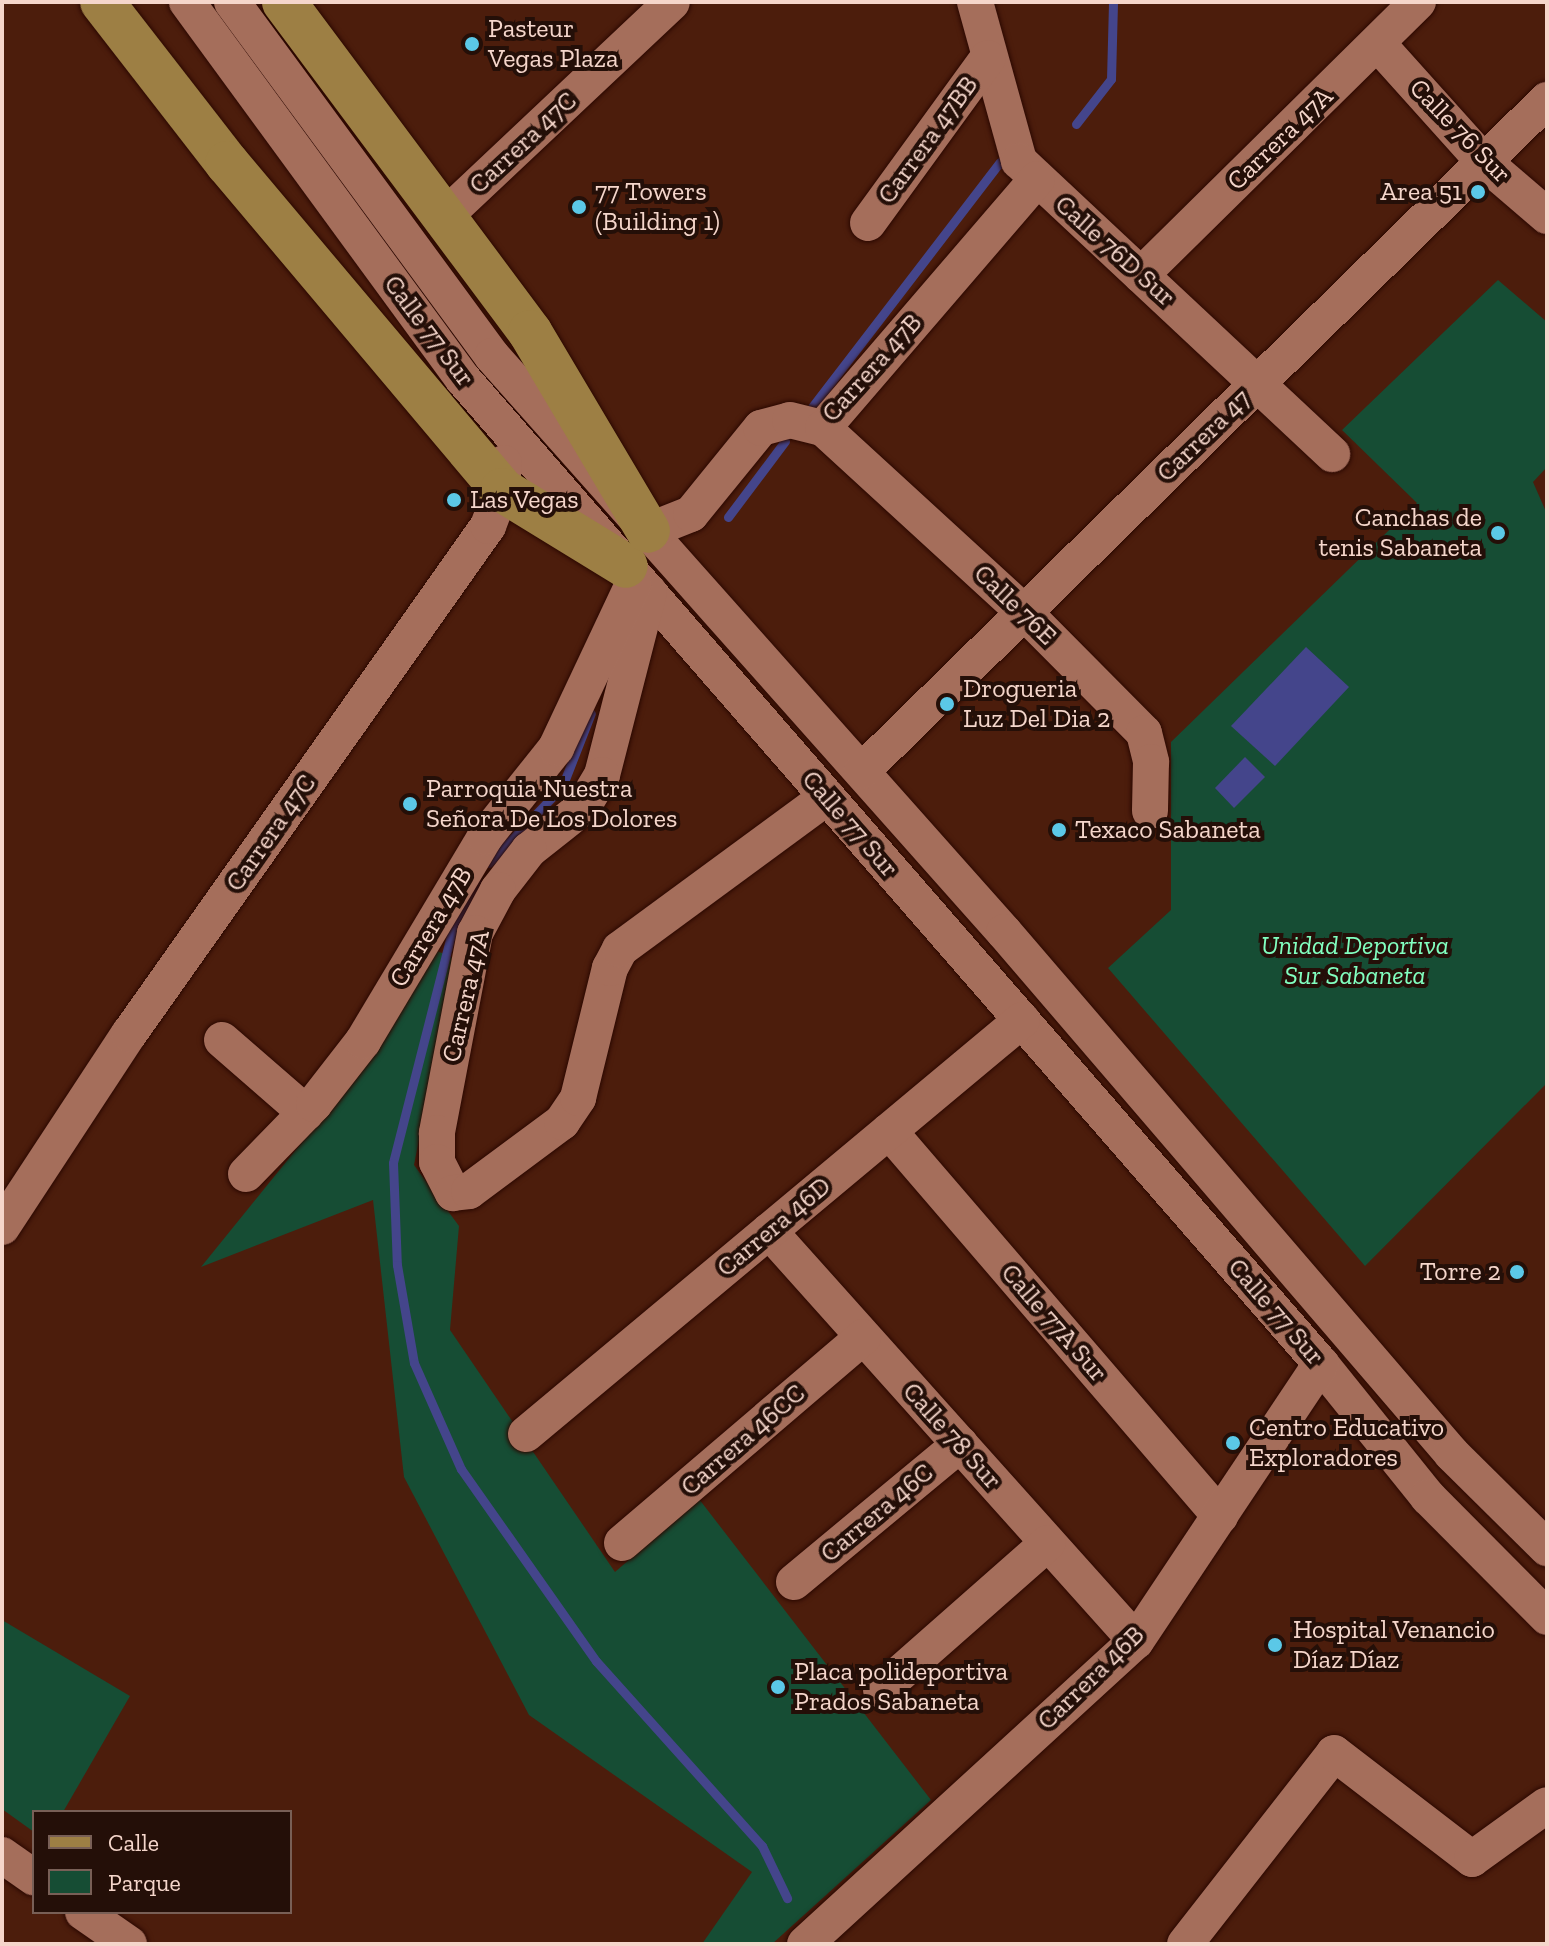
<!DOCTYPE html>
<html>
<head>
<meta charset="utf-8">
<style>
  body { margin:0 }
  #map { position:relative; width:1549px; height:1946px; overflow:hidden; background:#4c1d0c; font-family:"Zilla Slab",serif }
  div>[style] { position:absolute }
  .green>* { inset:0; background:#164d34 }
  .water>* { inset:0; background:#44458b }
  .stream>* { height:9px; margin:-4.5px; padding:0 4.5px; transform-origin:4.5px; border-radius:4.5px; background:#44458b }
  .roads { filter:drop-shadow(0 0 2px #2b0800) drop-shadow(0 0 2px #2b0800) }
  .minor>* { height:36px; margin:-18px; padding:0 18px; transform-origin:18px; border-radius:18px; background:#a56e5b }
  .major>* { height:44px; margin:-22px; padding:0 22px; transform-origin:22px; border-radius:22px; background:#9d7f44 }
  .dots>* { width:22px; height:22px; translate:-50% -50%; box-sizing:border-box; border:4px solid #240f08; border-radius:50% }
  span { translate:-50% -50%; white-space:nowrap; text-align:center; line-height:1.15; -webkit-text-stroke:8px #240f08; paint-order:stroke }
  .poi-label { font-size:26px; color:#f5d6cb }
  .left { translate:0 -50%; text-align:left }
  .right { translate:-100% -50%; text-align:right }
  .street-label { font-size:26px; color:#f5d6cb }
  .park-label { font-size:26px; color:#82ffc0; font-style:italic }
  .frame { position:absolute; inset:0; border:4px solid #f5d6cb; pointer-events:none }
  .legend { position:absolute; left:32px; top:1810px; width:260px; height:104px; box-sizing:border-box; background:#240f08; border:2px solid #785f56; margin:0; padding:10px 14px; list-style:none; font-size:24px; color:#f5d6cb }
  .legend li { display:flex; align-items:center; gap:16px; height:40px }
  .legend b { width:40px; border:2px solid #785f56 }
</style>
</head>
<body>
<div id="map">
  <div class="green">
    <div style="clip-path:polygon(1498px 280px,1547px 322px,1547px 467px,1533px 482px,1547px 514px,1547px 1083px,1365px 1266px,1108px 968px,1171px 910px,1171px 742px,1417px 503px,1342px 430px)"></div>
    <div style="clip-path:polygon(433px 949px,455px 959px,414px 1165px,459px 1226px,450px 1330px,615px 1572px,699px 1499px,931px 1800px,772px 1944px,702px 1944px,752px 1872px,529px 1715px,404px 1477px,373px 1200px,201px 1267px,311px 1131px)"></div>
    <div style="clip-path:polygon(2px 1620px,130px 1696px,63px 1812px,34px 1812px,34px 1832px,2px 1809px)"></div>
  </div>
  <div class="water">
    <div style="clip-path:polygon(1306px 647px,1349px 687px,1275px 766px,1231px 726px)"></div>
    <div style="clip-path:polygon(1245px 757px,1265px 777px,1234px 808px,1215px 788px)"></div>
  </div>
  <div class="stream">
    <div style="left:1076px;top:124px;width:57px;rotate:-52.1deg"></div>
    <div style="left:1111px;top:79px;width:77px;rotate:-88.5deg"></div>
    <div style="left:812px;top:407px;width:309px;rotate:-52.5deg"></div>
    <div style="left:728px;top:517px;width:95px;rotate:-53.1deg"></div>
    <div style="left:489px;top:863px;width:105px;rotate:-46.2deg"></div>
    <div style="left:562px;top:787px;width:79px;rotate:-68.6deg"></div>
    <div style="left:478px;top:883px;width:55px;rotate:118.4deg"></div>
    <div style="left:452px;top:931px;width:239px;rotate:104.3deg"></div>
    <div style="left:393px;top:1163px;width:102px;rotate:87.8deg"></div>
    <div style="left:397px;top:1265px;width:99px;rotate:80.2deg"></div>
    <div style="left:414px;top:1363px;width:116px;rotate:66.1deg"></div>
    <div style="left:461px;top:1469px;width:235px;rotate:54.9deg"></div>
    <div style="left:596px;top:1661px;width:249px;rotate:48.1deg"></div>
    <div style="left:762px;top:1846px;width:58px;rotate:64.3deg"></div>
  </div>
  <div class="roads">
    <div class="minor">
      <div style="left:187px;top:2px;width:467px;rotate:53.8deg"></div>
      <div style="left:463px;top:379px;width:1306px;rotate:48.94deg"></div>
      <div style="left:1321px;top:1364px;width:171px;rotate:51.2deg"></div>
      <div style="left:1428px;top:1497px;width:169px;rotate:45.2deg"></div>
      <div style="left:232px;top:2px;width:439px;rotate:53.7deg"></div>
      <div style="left:492px;top:356px;width:771px;rotate:48.37deg"></div>
      <div style="left:1004px;top:932px;width:688px;rotate:49.36deg"></div>
      <div style="left:1452px;top:1454px;width:134px;rotate:44.7deg"></div>
      <div style="left:975px;top:2px;width:165px;rotate:74.5deg"></div>
      <div style="left:1019px;top:161px;width:429px;rotate:43.1deg"></div>
      <div style="left:1378px;top:44px;width:159px;rotate:48.1deg"></div>
      <div style="left:1484px;top:162px;width:83px;rotate:40.6deg"></div>
      <div style="left:444px;top:217px;width:313px;rotate:-43.3deg"></div>
      <div style="left:868px;top:223px;width:204px;rotate:-54deg"></div>
      <div style="left:1141px;top:275px;width:389px;rotate:-44.6deg"></div>
      <div style="left:823px;top:428px;width:328px;rotate:-49.3deg"></div>
      <div style="left:648px;top:531px;width:46px;rotate:-21.6deg"></div>
      <div style="left:691px;top:514px;width:111px;rotate:-50.9deg"></div>
      <div style="left:761px;top:428px;width:30px;rotate:-15deg"></div>
      <div style="left:790px;top:420px;width:34px;rotate:14deg"></div>
      <div style="left:823px;top:428px;width:273px;rotate:42.5deg"></div>
      <div style="left:1024px;top:612px;width:170px;rotate:45.2deg"></div>
      <div style="left:1144px;top:733px;width:30px;rotate:76deg"></div>
      <div style="left:1151px;top:762px;width:49px;rotate:91.2deg"></div>
      <div style="left:649px;top:592px;width:189px;rotate:104.4deg"></div>
      <div style="left:602px;top:775px;width:39px;rotate:121deg"></div>
      <div style="left:582px;top:808px;width:68px;rotate:141.6deg"></div>
      <div style="left:529px;top:850px;width:51px;rotate:127.8deg"></div>
      <div style="left:498px;top:890px;width:49px;rotate:118.1deg"></div>
      <div style="left:475px;top:933px;width:204px;rotate:100.8deg"></div>
      <div style="left:437px;top:1133px;width:29px;rotate:90deg"></div>
      <div style="left:437px;top:1162px;width:35px;rotate:63deg"></div>
      <div style="left:453px;top:1193px;width:16px;rotate:-7deg"></div>
      <div style="left:469px;top:1191px;width:116px;rotate:-36.6deg"></div>
      <div style="left:562px;top:1122px;width:29px;rotate:-56deg"></div>
      <div style="left:578px;top:1098px;width:134px;rotate:-76.2deg"></div>
      <div style="left:610px;top:968px;width:21px;rotate:-62deg"></div>
      <div style="left:620px;top:949px;width:257px;rotate:-36.3deg"></div>
      <div style="left:862px;top:771px;width:959px;rotate:-44.41deg"></div>
      <div style="left:222px;top:1040px;width:111px;rotate:41deg"></div>
      <div style="left:889px;top:1131px;width:508px;rotate:49.31deg"></div>
      <div style="left:246px;top:1174px;width:98px;rotate:-45.8deg"></div>
      <div style="left:314px;top:1104px;width:80px;rotate:-52.1deg"></div>
      <div style="left:363px;top:1041px;width:238px;rotate:-59.1deg"></div>
      <div style="left:485px;top:837px;width:114px;rotate:-51.4deg"></div>
      <div style="left:556px;top:748px;width:181px;rotate:-64.8deg"></div>
      <div style="left:2px;top:1227px;width:231px;rotate:-56.7deg"></div>
      <div style="left:129px;top:1034px;width:622px;rotate:-54.75deg"></div>
      <div style="left:488px;top:526px;width:39px;rotate:-69deg"></div>
      <div style="left:502px;top:490px;width:27px;rotate:-86deg"></div>
      <div style="left:769px;top:1231px;width:550px;rotate:48.17deg"></div>
      <div style="left:526px;top:1434px;width:646px;rotate:-39.85deg"></div>
      <div style="left:622px;top:1543px;width:317px;rotate:-40.5deg"></div>
      <div style="left:794px;top:1582px;width:216px;rotate:-39.7deg"></div>
      <div style="left:881px;top:1690px;width:222px;rotate:-41.4deg"></div>
      <div style="left:2px;top:1855px;width:39px;rotate:35deg"></div>
      <div style="left:83px;top:1912px;width:56px;rotate:34.8deg"></div>
      <div style="left:805px;top:1944px;width:449px;rotate:-42.5deg"></div>
      <div style="left:1136px;top:1641px;width:333px;rotate:-56.3deg"></div>
      <div style="left:1185px;top:1944px;width:242px;rotate:-52deg"></div>
      <div style="left:1334px;top:1753px;width:174px;rotate:37.5deg"></div>
      <div style="left:1472px;top:1859px;width:92px;rotate:-35.8deg"></div>
    </div>
    <div class="major">
      <div style="left:102px;top:2px;width:204px;rotate:52.2deg"></div>
      <div style="left:227px;top:163px;width:427px;rotate:49.9deg"></div>
      <div style="left:502px;top:490px;width:145px;rotate:31.5deg"></div>
      <div style="left:284px;top:2px;width:412px;rotate:53.3deg"></div>
      <div style="left:530px;top:332px;width:231px;rotate:59.3deg"></div>
    </div>
  </div>
  <div class="dots">
    <div style="left:472px;top:44px;background:#5bc8e7"></div>
    <div style="left:1478px;top:192px;background:#5bc8e7"></div>
    <div style="left:579px;top:207px;background:#5bc8e7"></div>
    <div style="left:454px;top:500px;background:#5bc8e7"></div>
    <div style="left:1498px;top:533px;background:#5bc8e7"></div>
    <div style="left:947px;top:704px;background:#5bc8e7"></div>
    <div style="left:410px;top:804px;background:#5bc8e7"></div>
    <div style="left:1059px;top:830px;background:#5bc8e7"></div>
    <div style="left:1517px;top:1272px;background:#5bc8e7"></div>
    <div style="left:1233px;top:1443px;background:#5bc8e7"></div>
    <div style="left:1275px;top:1645px;background:#5bc8e7"></div>
    <div style="left:778px;top:1687px;background:#5bc8e7"></div>
  </div>
  <div class="poi-label">
    <span class="left" style="left:488px;top:44px">Pasteur<br>Vegas Plaza</span>
    <span class="left" style="left:595px;top:207px">77 Towers<br>(Building 1)</span>
    <span class="right" style="left:1462px;top:192px">Area 51</span>
    <span class="left" style="left:470px;top:500px">Las Vegas</span>
    <span class="right" style="left:1482px;top:533px">Canchas de<br>tenis Sabaneta</span>
    <span class="left" style="left:963px;top:704px">Drogueria<br>Luz Del Dia 2</span>
    <span class="left" style="left:426px;top:804px">Parroquia Nuestra<br>Señora De Los Dolores</span>
    <span class="left" style="left:1075px;top:830px">Texaco Sabaneta</span>
    <span class="right" style="left:1501px;top:1272px">Torre 2</span>
    <span class="left" style="left:1249px;top:1443px">Centro Educativo<br>Exploradores</span>
    <span class="left" style="left:1293px;top:1645px">Hospital Venancio<br>Díaz Díaz</span>
    <span class="left" style="left:794px;top:1687px">Placa polideportiva<br>Prados Sabaneta</span>
  </div>
  <div class="street-label">
    <span style="left:1460px;top:131px;rotate:46deg">Calle 76 Sur</span>
    <span style="left:1280px;top:139px;rotate:-44deg">Carrera 47A</span>
    <span style="left:928px;top:140px;rotate:-54deg">Carrera 47BB</span>
    <span style="left:523px;top:143px;rotate:-43deg">Carrera 47C</span>
    <span style="left:1115px;top:251px;rotate:42deg">Calle 76D Sur</span>
    <span style="left:429px;top:331px;rotate:53deg">Calle 77 Sur</span>
    <span style="left:872px;top:368px;rotate:-48deg">Carrera 47B</span>
    <span style="left:1204px;top:436px;rotate:-44deg">Carrera 47</span>
    <span style="left:1015px;top:605px;rotate:44deg">Calle 76E</span>
    <span style="left:850px;top:824px;rotate:49deg">Calle 77 Sur</span>
    <span style="left:271px;top:833px;rotate:-55deg">Carrera 47C</span>
    <span style="left:431px;top:927px;rotate:-59deg">Carrera 47B</span>
    <span style="left:466px;top:996px;rotate:-77deg">Carrera 47A</span>
    <span style="left:774px;top:1227px;rotate:-40deg">Carrera 46D</span>
    <span style="left:1276px;top:1312px;rotate:49deg">Calle 77 Sur</span>
    <span style="left:1054px;top:1323px;rotate:49deg">Calle 77A Sur</span>
    <span style="left:952px;top:1436px;rotate:48deg">Calle 78 Sur</span>
    <span style="left:743px;top:1440px;rotate:-41deg">Carrera 46CC</span>
    <span style="left:877px;top:1513px;rotate:-40deg">Carrera 46C</span>
    <span style="left:1091px;top:1678px;rotate:-44deg">Carrera 46B</span>
  </div>
  <div class="park-label">
    <span style="left:1355px;top:961px">Unidad Deportiva<br>Sur Sabaneta</span>
  </div>
  <div class="frame"></div>
  <ul class="legend">
  <li><b style="height:10px;background:#9d7f44"></b>Calle</li>
  <li><b style="height:22px;background:#164d34"></b>Parque</li>
  </ul>
</div>
</body>
</html>
